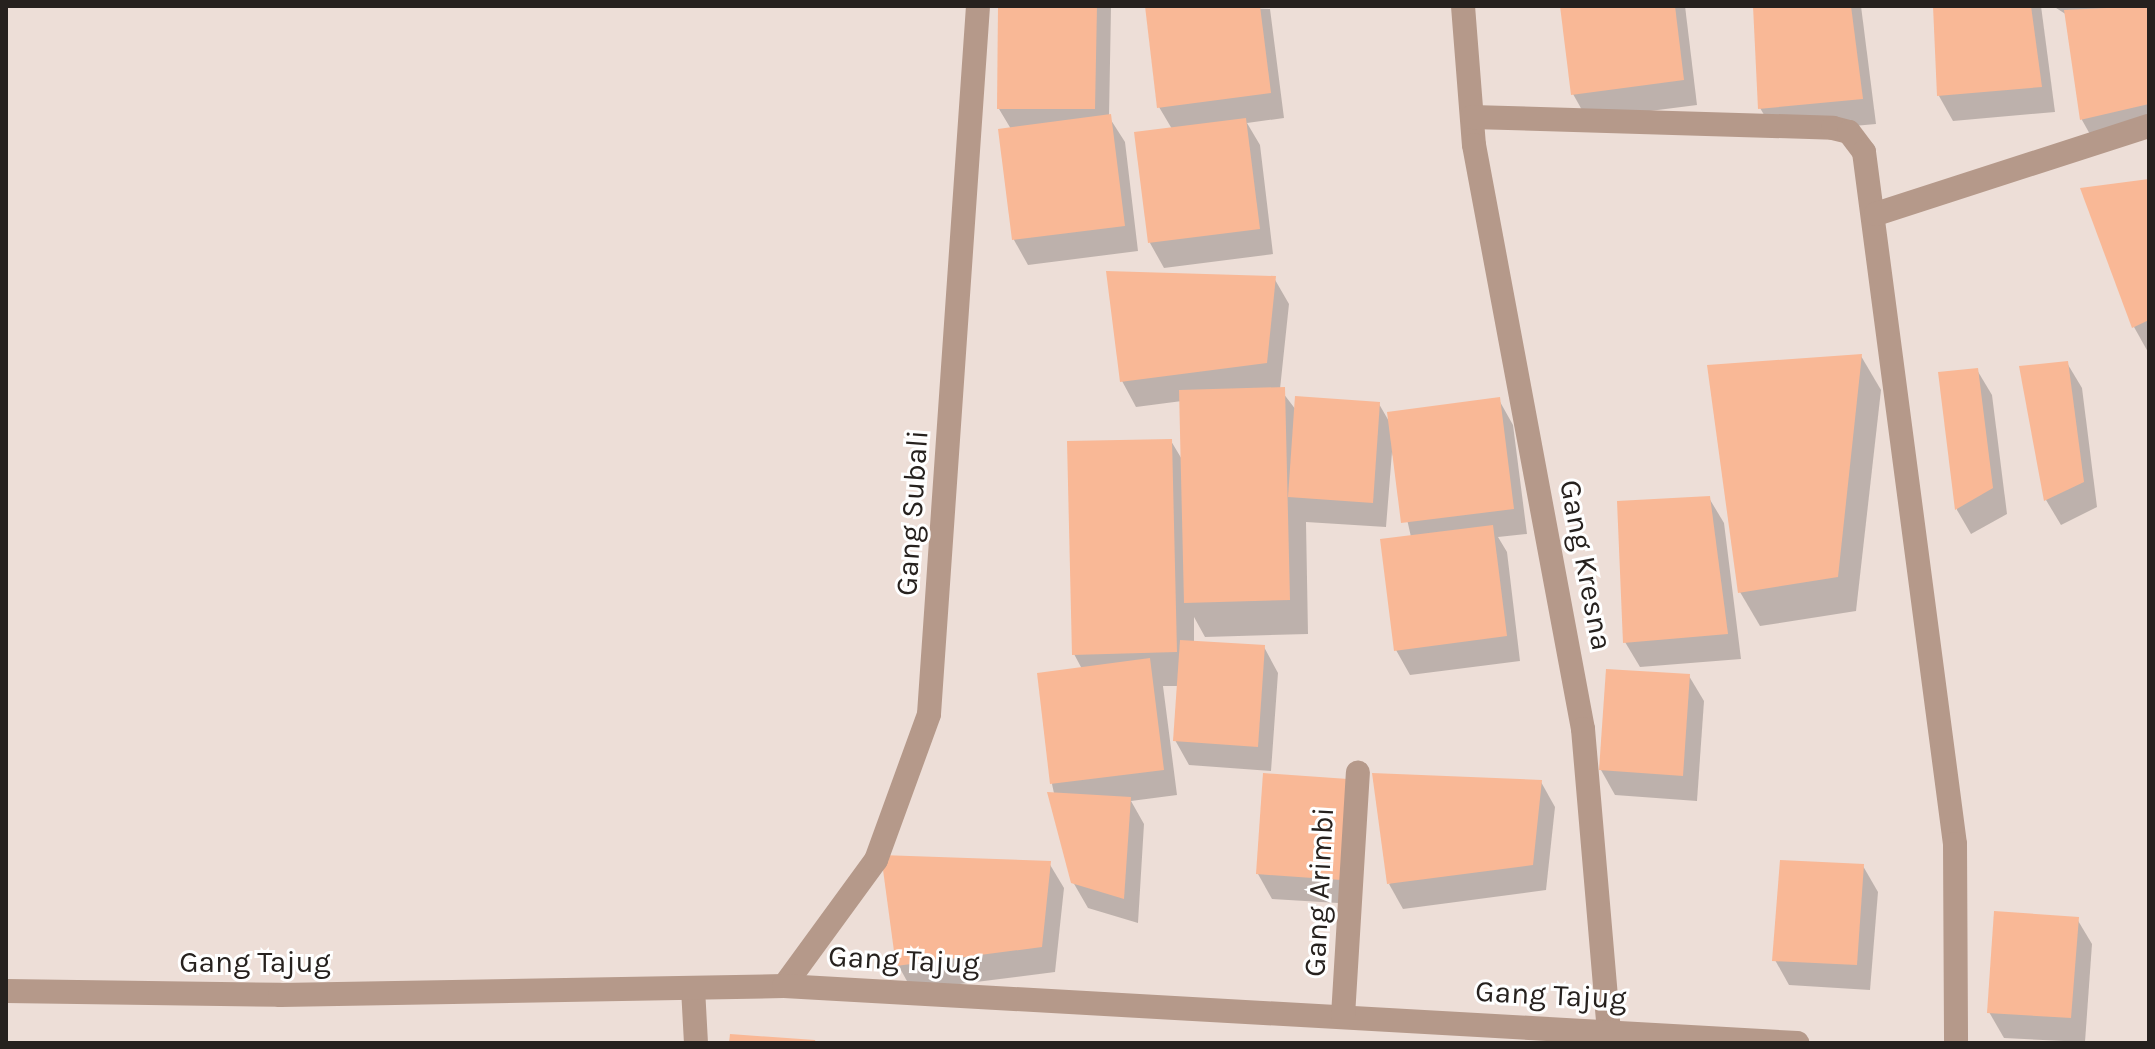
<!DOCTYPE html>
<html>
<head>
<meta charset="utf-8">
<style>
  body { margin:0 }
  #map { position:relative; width:2155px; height:1049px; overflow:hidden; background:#edded7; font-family:Karla,sans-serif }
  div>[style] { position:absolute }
  .shadow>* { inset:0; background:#0003 }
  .building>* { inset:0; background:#f9b896 }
  .minor>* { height:24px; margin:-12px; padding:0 12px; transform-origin:12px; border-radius:12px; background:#b5998a }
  span { translate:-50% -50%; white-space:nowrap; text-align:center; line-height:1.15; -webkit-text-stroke:6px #fff; paint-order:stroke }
  .street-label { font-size:30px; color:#26211e }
  .frame { position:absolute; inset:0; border:8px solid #26211e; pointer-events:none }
</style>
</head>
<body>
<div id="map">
  <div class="shadow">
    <div style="clip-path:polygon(1000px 6px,1111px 8px,1109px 117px,1125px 142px,1138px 251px,1028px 265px,1014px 240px,1011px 129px,999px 109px)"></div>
    <div style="clip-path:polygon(1147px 6px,1270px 9px,1284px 118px,1247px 123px,1260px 145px,1273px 254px,1164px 268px,1150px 243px,1172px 129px,1159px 107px)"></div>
    <div style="clip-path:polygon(1562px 6px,1685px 6px,1697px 105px,1587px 119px,1573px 94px)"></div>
    <div style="clip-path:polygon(1755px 6px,1861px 6px,1876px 124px,1775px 133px,1760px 108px)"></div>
    <div style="clip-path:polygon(1935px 6px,2041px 6px,2055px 112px,1953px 121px,1939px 96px)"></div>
    <div style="clip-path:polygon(2053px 6px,2149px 6px,2149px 132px,2096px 145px,2082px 120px,2067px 15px)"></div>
    <div style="clip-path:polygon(2149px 181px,2149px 351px,2148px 352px,2134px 327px)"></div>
    <div style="clip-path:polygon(1274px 278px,1289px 304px,1280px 389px,1296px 410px,1379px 404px,1390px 423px,1499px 400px,1513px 425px,1527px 534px,1498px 537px,1507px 552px,1520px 661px,1410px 675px,1396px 650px,1411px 537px,1392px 452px,1386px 527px,1306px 522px,1308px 634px,1205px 637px,1194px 617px,1194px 643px,1264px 647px,1278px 673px,1271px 771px,1189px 765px,1175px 740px,1179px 686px,1163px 686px,1177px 795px,1131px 801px,1144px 824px,1138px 923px,1088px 908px,1073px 882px,1052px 784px,1082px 669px,1074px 654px,1171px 441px,1183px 461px,1182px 401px,1136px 407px,1122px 381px)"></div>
    <div style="clip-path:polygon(1861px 356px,1881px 390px,1856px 611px,1760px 626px,1740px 592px)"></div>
    <div style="clip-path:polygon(2067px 363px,2082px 388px,2097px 507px,2061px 525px,2046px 500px,2022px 368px)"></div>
    <div style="clip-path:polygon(1977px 370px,1992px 395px,2007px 514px,1971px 534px,1957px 510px,1940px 373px)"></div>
    <div style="clip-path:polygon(1709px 498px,1724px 523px,1741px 659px,1640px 667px,1625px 642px)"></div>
    <div style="clip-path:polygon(1689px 676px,1704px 701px,1697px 801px,1615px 795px,1601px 770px)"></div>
    <div style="clip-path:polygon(1347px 781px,1354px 904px,1272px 899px,1258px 874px)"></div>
    <div style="clip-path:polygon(1541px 782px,1555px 807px,1546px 890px,1403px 909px,1389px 884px)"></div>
    <div style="clip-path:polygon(1049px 863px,1064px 888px,1055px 972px,912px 990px,898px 965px)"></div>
    <div style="clip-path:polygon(1863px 866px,1878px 892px,1870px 990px,1789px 985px,1775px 960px)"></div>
    <div style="clip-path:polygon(2077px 919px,2092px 944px,2085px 1042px,2004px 1038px,1989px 1012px)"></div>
  </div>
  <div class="building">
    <div style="clip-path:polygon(998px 6px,1097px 6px,1095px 109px,997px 109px)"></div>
    <div style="clip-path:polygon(1145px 6px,1260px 6px,1271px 93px,1157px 108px)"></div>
    <div style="clip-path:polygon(1560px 6px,1675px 6px,1684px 80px,1571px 95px)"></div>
    <div style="clip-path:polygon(1753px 6px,1851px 6px,1863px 99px,1758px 109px)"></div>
    <div style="clip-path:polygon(1933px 6px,2031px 6px,2042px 87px,1937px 96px)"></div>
    <div style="clip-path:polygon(2149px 6px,2149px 104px,2080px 120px,2064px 10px)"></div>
    <div style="clip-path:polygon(1111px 114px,1125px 226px,1012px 240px,998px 129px)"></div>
    <div style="clip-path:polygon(1246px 118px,1260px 229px,1148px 243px,1134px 132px)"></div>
    <div style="clip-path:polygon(2149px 179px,2149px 320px,2132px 328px,2080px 188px)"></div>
    <div style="clip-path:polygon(1106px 271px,1276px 276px,1267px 363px,1120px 382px)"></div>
    <div style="clip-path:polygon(1862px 354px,1838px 577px,1738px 593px,1707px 365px)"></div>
    <div style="clip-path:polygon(2068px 361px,2084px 482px,2044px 501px,2019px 366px)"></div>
    <div style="clip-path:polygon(1978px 368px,1993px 488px,1955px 510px,1938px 372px)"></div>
    <div style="clip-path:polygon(1285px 387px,1290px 600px,1184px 603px,1179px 390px)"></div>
    <div style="clip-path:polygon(1295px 396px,1380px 402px,1373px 503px,1288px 497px)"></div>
    <div style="clip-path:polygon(1500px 397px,1514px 509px,1401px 523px,1387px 412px)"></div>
    <div style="clip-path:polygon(1172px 439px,1177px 652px,1072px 655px,1067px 441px)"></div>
    <div style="clip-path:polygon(1710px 496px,1728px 634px,1623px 643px,1617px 501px)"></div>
    <div style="clip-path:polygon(1493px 525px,1507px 636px,1394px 651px,1380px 539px)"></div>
    <div style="clip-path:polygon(1180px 640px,1265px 645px,1258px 747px,1173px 741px)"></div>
    <div style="clip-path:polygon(1150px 658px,1164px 770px,1050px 784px,1037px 673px)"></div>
    <div style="clip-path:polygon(1606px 669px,1690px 674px,1683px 776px,1599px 770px)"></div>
    <div style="clip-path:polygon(1263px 773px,1348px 779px,1341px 880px,1256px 874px)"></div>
    <div style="clip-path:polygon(1372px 773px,1542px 780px,1533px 865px,1387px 884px)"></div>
    <div style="clip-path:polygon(1047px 792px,1131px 797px,1124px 899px,1071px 883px)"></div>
    <div style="clip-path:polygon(881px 855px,1051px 861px,1042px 947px,896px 966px)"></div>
    <div style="clip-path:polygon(1780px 860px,1864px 864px,1857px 965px,1772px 961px)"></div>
    <div style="clip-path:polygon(1994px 911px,2079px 917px,2071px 1018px,1987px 1013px)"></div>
    <div style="clip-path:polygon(730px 1034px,815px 1040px,816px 1043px,729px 1043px)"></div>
  </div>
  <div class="minor">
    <div style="left:1463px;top:6px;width:139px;rotate:85.5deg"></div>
    <div style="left:1474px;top:145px;width:594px;rotate:79.43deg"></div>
    <div style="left:1583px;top:729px;width:302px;rotate:85.1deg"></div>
    <div style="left:1472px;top:117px;width:361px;rotate:1.7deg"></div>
    <div style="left:1833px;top:128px;width:16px;rotate:14deg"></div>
    <div style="left:1849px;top:132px;width:25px;rotate:53deg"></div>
    <div style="left:1864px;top:152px;width:698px;rotate:82.51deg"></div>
    <div style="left:1955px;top:844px;width:199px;rotate:89.7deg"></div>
    <div style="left:1876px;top:214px;width:287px;rotate:-17.9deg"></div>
    <div style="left:784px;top:986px;width:156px;rotate:-53.9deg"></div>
    <div style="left:876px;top:860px;width:155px;rotate:-70deg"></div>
    <div style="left:929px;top:714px;width:710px;rotate:-86.04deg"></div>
    <div style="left:693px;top:988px;width:55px;rotate:86.9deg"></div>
    <div style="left:6px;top:991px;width:274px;rotate:0.8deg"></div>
    <div style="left:280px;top:995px;width:504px;rotate:-1.02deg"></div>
    <div style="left:784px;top:986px;width:1015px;rotate:3.22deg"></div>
    <div style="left:1343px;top:1016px;width:244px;rotate:-86.5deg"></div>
  </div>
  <div class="street-label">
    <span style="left:912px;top:513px;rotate:-86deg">Gang Subali</span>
    <span style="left:1586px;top:565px;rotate:79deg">Gang Kresna</span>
    <span style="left:1319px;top:892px;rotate:-87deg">Gang Arimbi</span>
    <span style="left:904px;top:960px;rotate:3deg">Gang Tajug</span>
    <span style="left:255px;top:962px">Gang Tajug</span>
    <span style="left:1551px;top:995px;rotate:3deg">Gang Tajug</span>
  </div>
  <div class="frame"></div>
</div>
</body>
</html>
